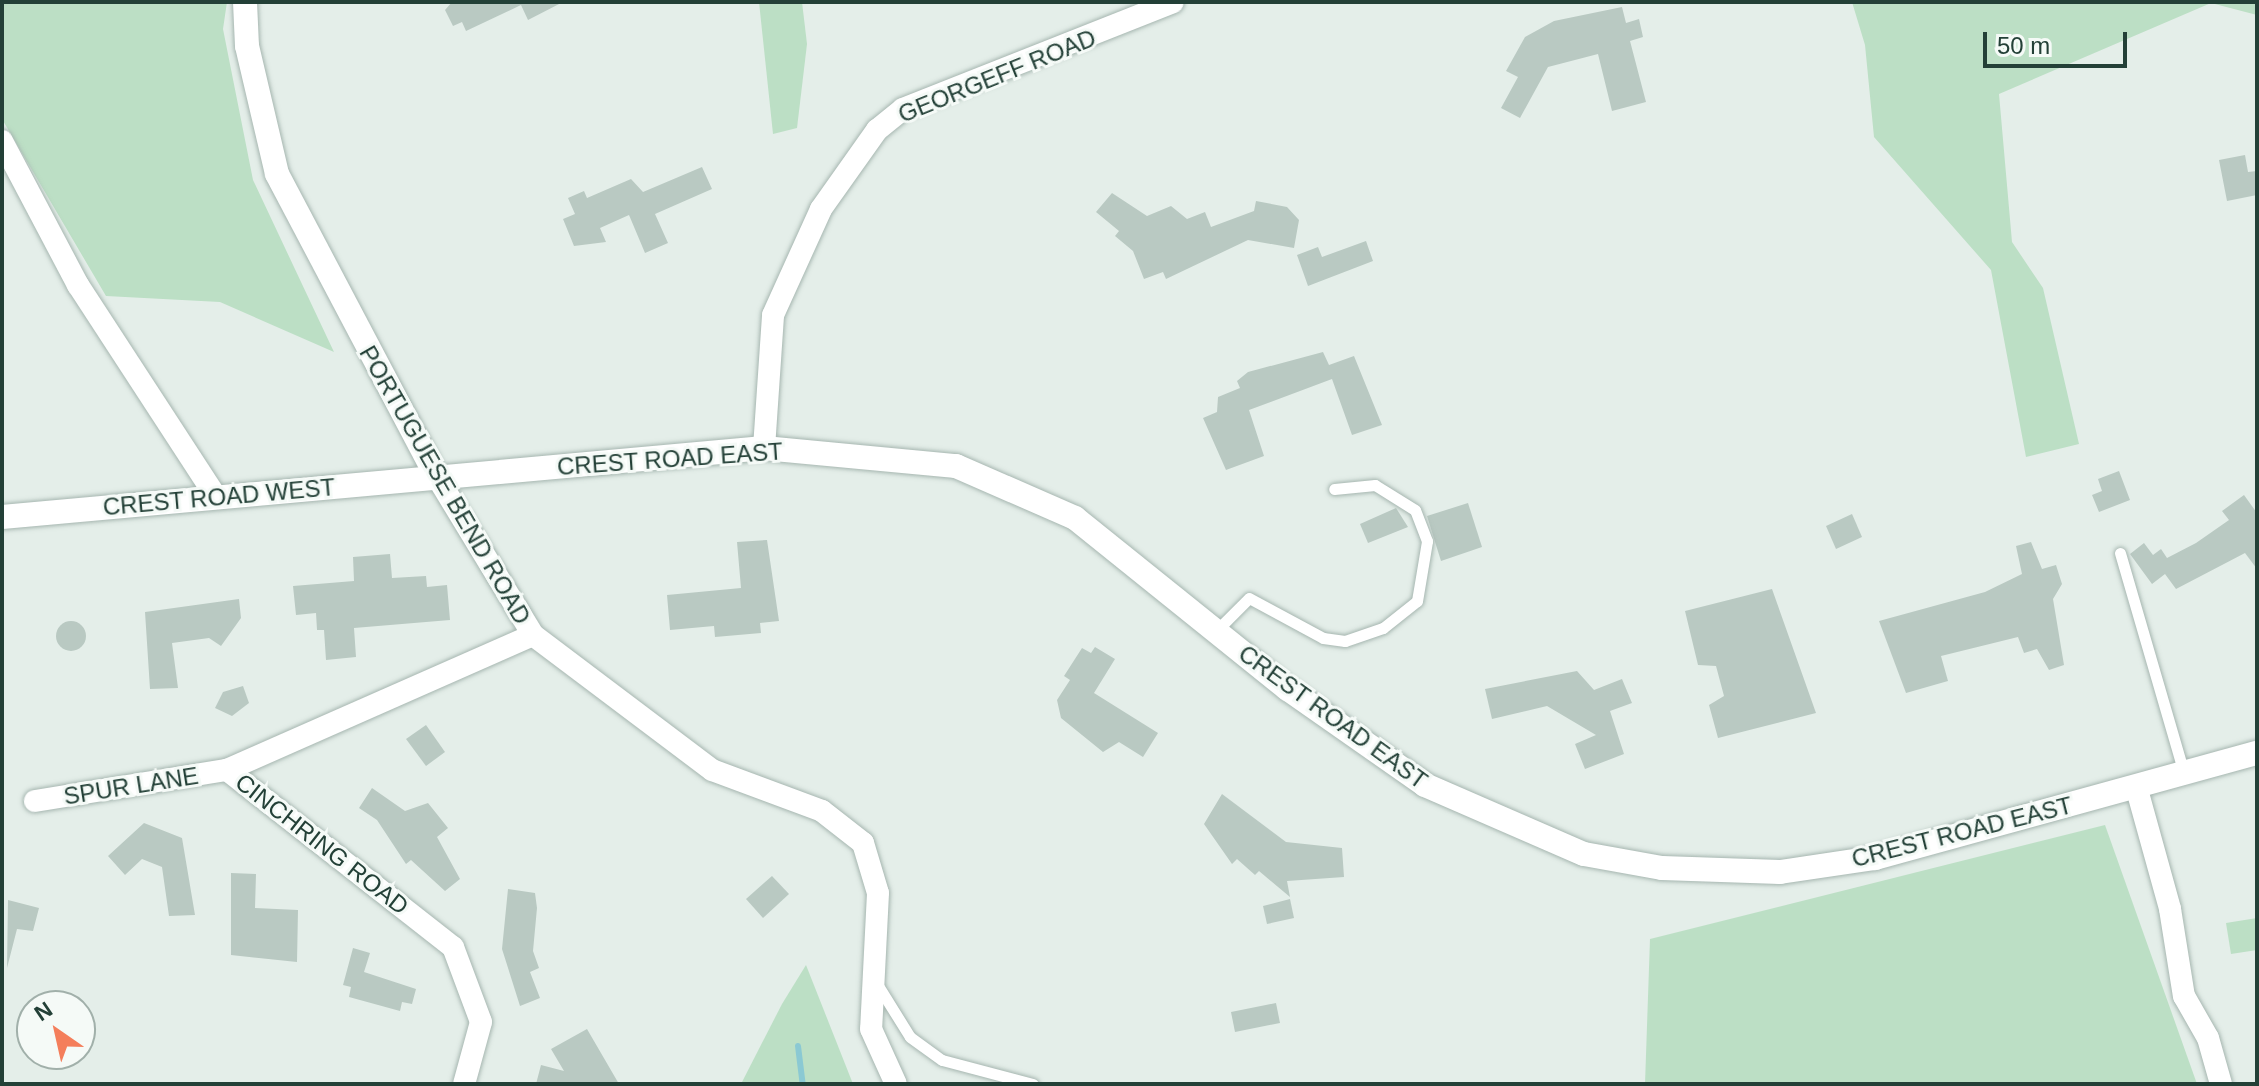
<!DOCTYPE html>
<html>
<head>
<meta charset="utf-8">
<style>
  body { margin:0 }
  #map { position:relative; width:2259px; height:1086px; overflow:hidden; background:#e4eee9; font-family:Arial,sans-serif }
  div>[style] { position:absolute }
  .green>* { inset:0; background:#bcdfc5 }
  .stream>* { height:6px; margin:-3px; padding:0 3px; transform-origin:3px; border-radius:3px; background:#8bc9d3 }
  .building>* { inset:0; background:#b9c9c2 }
  .round { border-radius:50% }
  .roads { filter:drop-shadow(0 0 2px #a6b6b0) drop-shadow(0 0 2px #a6b6b0) }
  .service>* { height:11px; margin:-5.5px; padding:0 5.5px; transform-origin:5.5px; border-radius:5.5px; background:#fff }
  .minor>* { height:22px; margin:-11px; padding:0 11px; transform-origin:11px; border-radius:11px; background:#fff }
  .tertiary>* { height:24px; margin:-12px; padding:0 12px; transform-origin:12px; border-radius:12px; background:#fff }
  span { translate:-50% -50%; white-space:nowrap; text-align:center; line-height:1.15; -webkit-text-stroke:6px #f5faf7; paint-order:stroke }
  .street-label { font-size:24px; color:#234037 }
  .frame { position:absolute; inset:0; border:4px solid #234037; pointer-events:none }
  .north { position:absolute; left:16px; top:990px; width:80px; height:80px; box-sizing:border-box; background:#f5faf7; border:2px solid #a1b0aa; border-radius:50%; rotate:326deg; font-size:22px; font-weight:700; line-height:32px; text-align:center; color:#234037 }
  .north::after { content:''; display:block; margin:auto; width:28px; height:36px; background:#f47e5b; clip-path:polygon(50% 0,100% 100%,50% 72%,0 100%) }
  .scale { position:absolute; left:1983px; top:32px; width:144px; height:36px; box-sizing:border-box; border:4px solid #234037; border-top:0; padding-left:10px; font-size:24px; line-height:28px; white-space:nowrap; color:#234037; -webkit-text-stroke:6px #f5faf7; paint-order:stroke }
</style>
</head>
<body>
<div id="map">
  <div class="green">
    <div style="clip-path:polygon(2px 2px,227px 2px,223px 29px,253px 180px,334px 352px,220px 302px,106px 296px,2px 119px)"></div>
    <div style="clip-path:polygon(759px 2px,802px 2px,807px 44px,797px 128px,773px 134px)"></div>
    <div style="clip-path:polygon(1852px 2px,2257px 2px,2257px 15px,2211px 3px,1999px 94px,2012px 242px,2043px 288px,2079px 444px,2026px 457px,1991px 270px,1874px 137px,1865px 45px)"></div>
    <div style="clip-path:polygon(2105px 825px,2197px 1084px,1645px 1084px,1650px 939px)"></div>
    <div style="clip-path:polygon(2257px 918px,2257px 950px,2231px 954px,2226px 923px)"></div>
    <div style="clip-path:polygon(806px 965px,853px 1084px,741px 1084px,782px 1004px)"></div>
  </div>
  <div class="stream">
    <div style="left:798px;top:1046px;width:38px;rotate:83deg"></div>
  </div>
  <div class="building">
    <div style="clip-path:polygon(452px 2px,563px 2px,528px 20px,521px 5px,466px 31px,462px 22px,453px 26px,445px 10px)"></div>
    <div style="clip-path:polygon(1622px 7px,1626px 23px,1639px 19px,1643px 37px,1630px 41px,1646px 102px,1612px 111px,1598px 54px,1548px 67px,1520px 118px,1501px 108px,1518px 77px,1506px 71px,1525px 37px,1554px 21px)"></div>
    <div style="clip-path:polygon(2245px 155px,2248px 172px,2257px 171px,2257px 195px,2227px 201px,2219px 160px)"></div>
    <div style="clip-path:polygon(702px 167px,712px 189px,655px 214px,668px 243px,645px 253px,629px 215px,600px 228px,606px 242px,574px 246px,563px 219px,575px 214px,568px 198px,584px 191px,587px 198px,631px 179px,643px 192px)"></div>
    <div style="clip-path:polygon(1112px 193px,1147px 216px,1171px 206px,1187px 219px,1205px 212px,1211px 227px,1254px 211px,1256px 201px,1287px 207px,1299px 220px,1294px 248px,1248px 240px,1166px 279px,1163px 272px,1144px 279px,1133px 251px,1115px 236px,1119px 231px,1096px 212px)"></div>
    <div style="clip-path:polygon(1366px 241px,1373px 261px,1308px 286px,1297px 255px,1318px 247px,1322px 257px)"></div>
    <div style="clip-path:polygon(1323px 352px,1329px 365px,1354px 356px,1382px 425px,1352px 435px,1332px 379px,1249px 410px,1264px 456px,1226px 470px,1203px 418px,1217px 412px,1218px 397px,1240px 388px,1237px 381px,1248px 372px)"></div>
    <div style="clip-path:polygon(2119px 471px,2130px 500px,2099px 512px,2092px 495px,2102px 491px,2098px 479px)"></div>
    <div style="clip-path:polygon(2244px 495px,2257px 513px,2257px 569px,2245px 553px,2176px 589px,2165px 574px,2152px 584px,2130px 554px,2144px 543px,2153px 555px,2161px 549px,2167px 558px,2196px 543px,2229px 520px,2222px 511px)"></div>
    <div style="clip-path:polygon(1468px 503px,1482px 547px,1441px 561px,1427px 516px)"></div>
    <div style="clip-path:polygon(1396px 508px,1408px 527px,1368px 543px,1360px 524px)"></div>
    <div style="clip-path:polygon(1852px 514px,1862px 537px,1836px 549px,1826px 526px)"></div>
    <div style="clip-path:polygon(767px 540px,779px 621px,760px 623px,761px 633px,715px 637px,714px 626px,670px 630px,667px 595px,741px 588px,737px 542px)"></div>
    <div style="clip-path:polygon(2031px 542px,2042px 569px,2056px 565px,2062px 584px,2053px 599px,2064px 665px,2049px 670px,2037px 649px,2024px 653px,2018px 637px,1941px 656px,1948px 681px,1906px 693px,1879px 621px,1985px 592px,2022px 574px,2016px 546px)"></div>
    <div style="clip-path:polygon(390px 554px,392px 578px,426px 576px,427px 587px,447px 585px,450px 620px,354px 628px,356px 657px,326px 660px,324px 630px,317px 630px,316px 613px,296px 615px,293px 586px,354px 581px,353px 557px)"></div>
    <div style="clip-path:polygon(1772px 589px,1816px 713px,1718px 738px,1709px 705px,1724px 696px,1716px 666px,1698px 665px,1685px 611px)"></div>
    <div style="clip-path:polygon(239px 599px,241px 618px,221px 646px,209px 638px,172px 643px,178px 688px,150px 689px,145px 612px)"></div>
    <div class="round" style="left:56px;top:621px;width:30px;height:30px"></div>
    <div style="clip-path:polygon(1095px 647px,1115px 659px,1094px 693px,1158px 733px,1143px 757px,1119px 742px,1103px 752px,1061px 718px,1057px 700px,1070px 680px,1064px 676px,1082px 648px,1091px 653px)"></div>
    <div style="clip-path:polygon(1577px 671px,1594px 690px,1622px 679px,1632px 703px,1610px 711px,1624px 754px,1585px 769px,1575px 744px,1596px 735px,1547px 706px,1492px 719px,1485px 689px)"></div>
    <div style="clip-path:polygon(243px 686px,249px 703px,232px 716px,215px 708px,223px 692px)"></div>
    <div style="clip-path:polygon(426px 725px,445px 752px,426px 766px,406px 739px)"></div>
    <div style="clip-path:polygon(372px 788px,405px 811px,428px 803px,448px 828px,437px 837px,460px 879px,445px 891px,411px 860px,406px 864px,377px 820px,359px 808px)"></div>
    <div style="clip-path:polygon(1222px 794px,1286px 842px,1342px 848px,1344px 877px,1287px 881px,1290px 897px,1259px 871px,1255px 875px,1237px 859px,1232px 864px,1204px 824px)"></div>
    <div style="clip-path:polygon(144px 823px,182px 838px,195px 915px,169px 916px,162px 867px,142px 859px,125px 875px,108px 856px)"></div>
    <div style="clip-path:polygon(231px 873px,256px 874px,255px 908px,298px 910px,297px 962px,231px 955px)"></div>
    <div style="clip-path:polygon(772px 876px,789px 894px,763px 918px,746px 899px)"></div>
    <div style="clip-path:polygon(508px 889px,535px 893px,537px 908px,533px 951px,539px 968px,530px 972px,540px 998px,520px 1006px,502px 949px)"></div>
    <div style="clip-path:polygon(1290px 899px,1294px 918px,1267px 924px,1263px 906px)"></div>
    <div style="clip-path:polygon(8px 900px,39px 908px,33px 931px,17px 929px,7px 968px)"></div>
    <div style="clip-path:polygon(353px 948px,370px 953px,364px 972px,416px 989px,412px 1004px,402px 1002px,400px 1011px,349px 997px,351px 987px,343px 985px)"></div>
    <div style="clip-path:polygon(1276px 1003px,1280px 1023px,1235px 1032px,1231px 1012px)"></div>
    <div style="clip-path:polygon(587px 1029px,619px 1084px,536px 1084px,541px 1065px,564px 1071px,551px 1049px)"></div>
  </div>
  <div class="roads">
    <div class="service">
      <div style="left:2120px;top:553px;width:229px;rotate:73.8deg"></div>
      <div style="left:1217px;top:630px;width:45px;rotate:-45deg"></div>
      <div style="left:1249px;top:598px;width:84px;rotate:28.4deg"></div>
      <div style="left:1323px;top:638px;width:22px;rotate:8deg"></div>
      <div style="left:1345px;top:641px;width:40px;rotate:-18.9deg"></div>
      <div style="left:1383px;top:628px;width:43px;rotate:-38.5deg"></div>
      <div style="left:1417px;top:601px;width:61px;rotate:-80.5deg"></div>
      <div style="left:1427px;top:541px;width:33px;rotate:-111deg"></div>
      <div style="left:1415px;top:510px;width:47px;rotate:-148deg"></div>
      <div style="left:1375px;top:485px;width:41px;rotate:174.4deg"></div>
      <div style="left:877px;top:984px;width:62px;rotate:58.1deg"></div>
      <div style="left:910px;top:1037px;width:39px;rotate:36deg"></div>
      <div style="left:942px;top:1060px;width:94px;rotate:14.8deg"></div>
    </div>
    <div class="minor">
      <div style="left:2px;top:141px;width:163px;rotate:62.2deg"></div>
      <div style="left:78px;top:285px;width:253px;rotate:56.9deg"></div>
      <div style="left:764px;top:448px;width:133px;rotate:-86.1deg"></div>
      <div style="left:773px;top:315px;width:116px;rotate:-65.6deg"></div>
      <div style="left:821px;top:209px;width:97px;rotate:-54.7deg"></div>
      <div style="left:877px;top:130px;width:33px;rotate:-39deg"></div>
      <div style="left:903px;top:109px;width:290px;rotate:-21.6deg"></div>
      <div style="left:437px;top:477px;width:185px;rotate:58.7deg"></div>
      <div style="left:533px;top:635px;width:224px;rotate:37deg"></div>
      <div style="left:712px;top:770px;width:117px;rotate:20.4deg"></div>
      <div style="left:822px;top:811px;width:52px;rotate:38deg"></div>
      <div style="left:863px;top:843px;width:52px;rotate:73.3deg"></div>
      <div style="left:878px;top:893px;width:136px;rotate:92.9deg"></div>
      <div style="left:871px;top:1029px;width:60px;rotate:65.6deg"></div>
      <div style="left:227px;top:770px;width:287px;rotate:38.1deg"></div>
      <div style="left:453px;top:947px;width:80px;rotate:69.5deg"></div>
      <div style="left:481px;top:1022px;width:64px;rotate:105.3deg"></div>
      <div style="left:2136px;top:786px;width:128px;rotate:74.5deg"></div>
      <div style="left:2170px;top:909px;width:88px;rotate:80.9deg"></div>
      <div style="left:2184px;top:996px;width:48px;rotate:60.3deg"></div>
      <div style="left:2208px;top:1038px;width:48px;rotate:74.2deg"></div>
      <div style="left:35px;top:801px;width:194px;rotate:-9.2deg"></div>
      <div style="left:227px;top:770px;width:334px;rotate:-23.8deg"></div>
    </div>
    <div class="tertiary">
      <div style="left:245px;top:2px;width:44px;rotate:87.4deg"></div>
      <div style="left:247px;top:46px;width:131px;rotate:76.8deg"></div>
      <div style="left:277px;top:174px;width:343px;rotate:62.2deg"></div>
      <div style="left:2px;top:517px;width:765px;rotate:-5.17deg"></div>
      <div style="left:764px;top:448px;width:193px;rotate:5.4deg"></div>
      <div style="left:956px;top:466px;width:130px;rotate:23.6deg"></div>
      <div style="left:1075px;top:518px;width:273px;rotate:38.8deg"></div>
      <div style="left:1288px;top:689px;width:167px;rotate:35deg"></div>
      <div style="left:1425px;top:785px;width:173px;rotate:23.5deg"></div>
      <div style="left:1584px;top:854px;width:79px;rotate:10.2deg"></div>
      <div style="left:1662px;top:868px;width:118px;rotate:1.9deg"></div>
      <div style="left:1780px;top:872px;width:96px;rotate:-8.4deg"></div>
      <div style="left:1875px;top:858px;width:396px;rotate:-15.4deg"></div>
    </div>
  </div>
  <div class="street-label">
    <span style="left:997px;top:76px;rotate:-22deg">GEORGEFF ROAD</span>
    <span style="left:670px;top:459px;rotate:-4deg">CREST ROAD EAST</span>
    <span style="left:445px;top:485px;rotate:60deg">PORTUGUESE BEND ROAD</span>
    <span style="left:219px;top:497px;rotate:-5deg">CREST ROAD WEST</span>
    <span style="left:1333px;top:717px;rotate:36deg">CREST ROAD EAST</span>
    <span style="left:131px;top:786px;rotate:-9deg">SPUR LANE</span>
    <span style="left:1962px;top:832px;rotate:-14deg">CREST ROAD EAST</span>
    <span style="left:322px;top:844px;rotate:38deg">CINCHRING ROAD</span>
  </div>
  <div class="frame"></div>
  <div class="north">N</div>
  <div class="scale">50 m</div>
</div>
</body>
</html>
